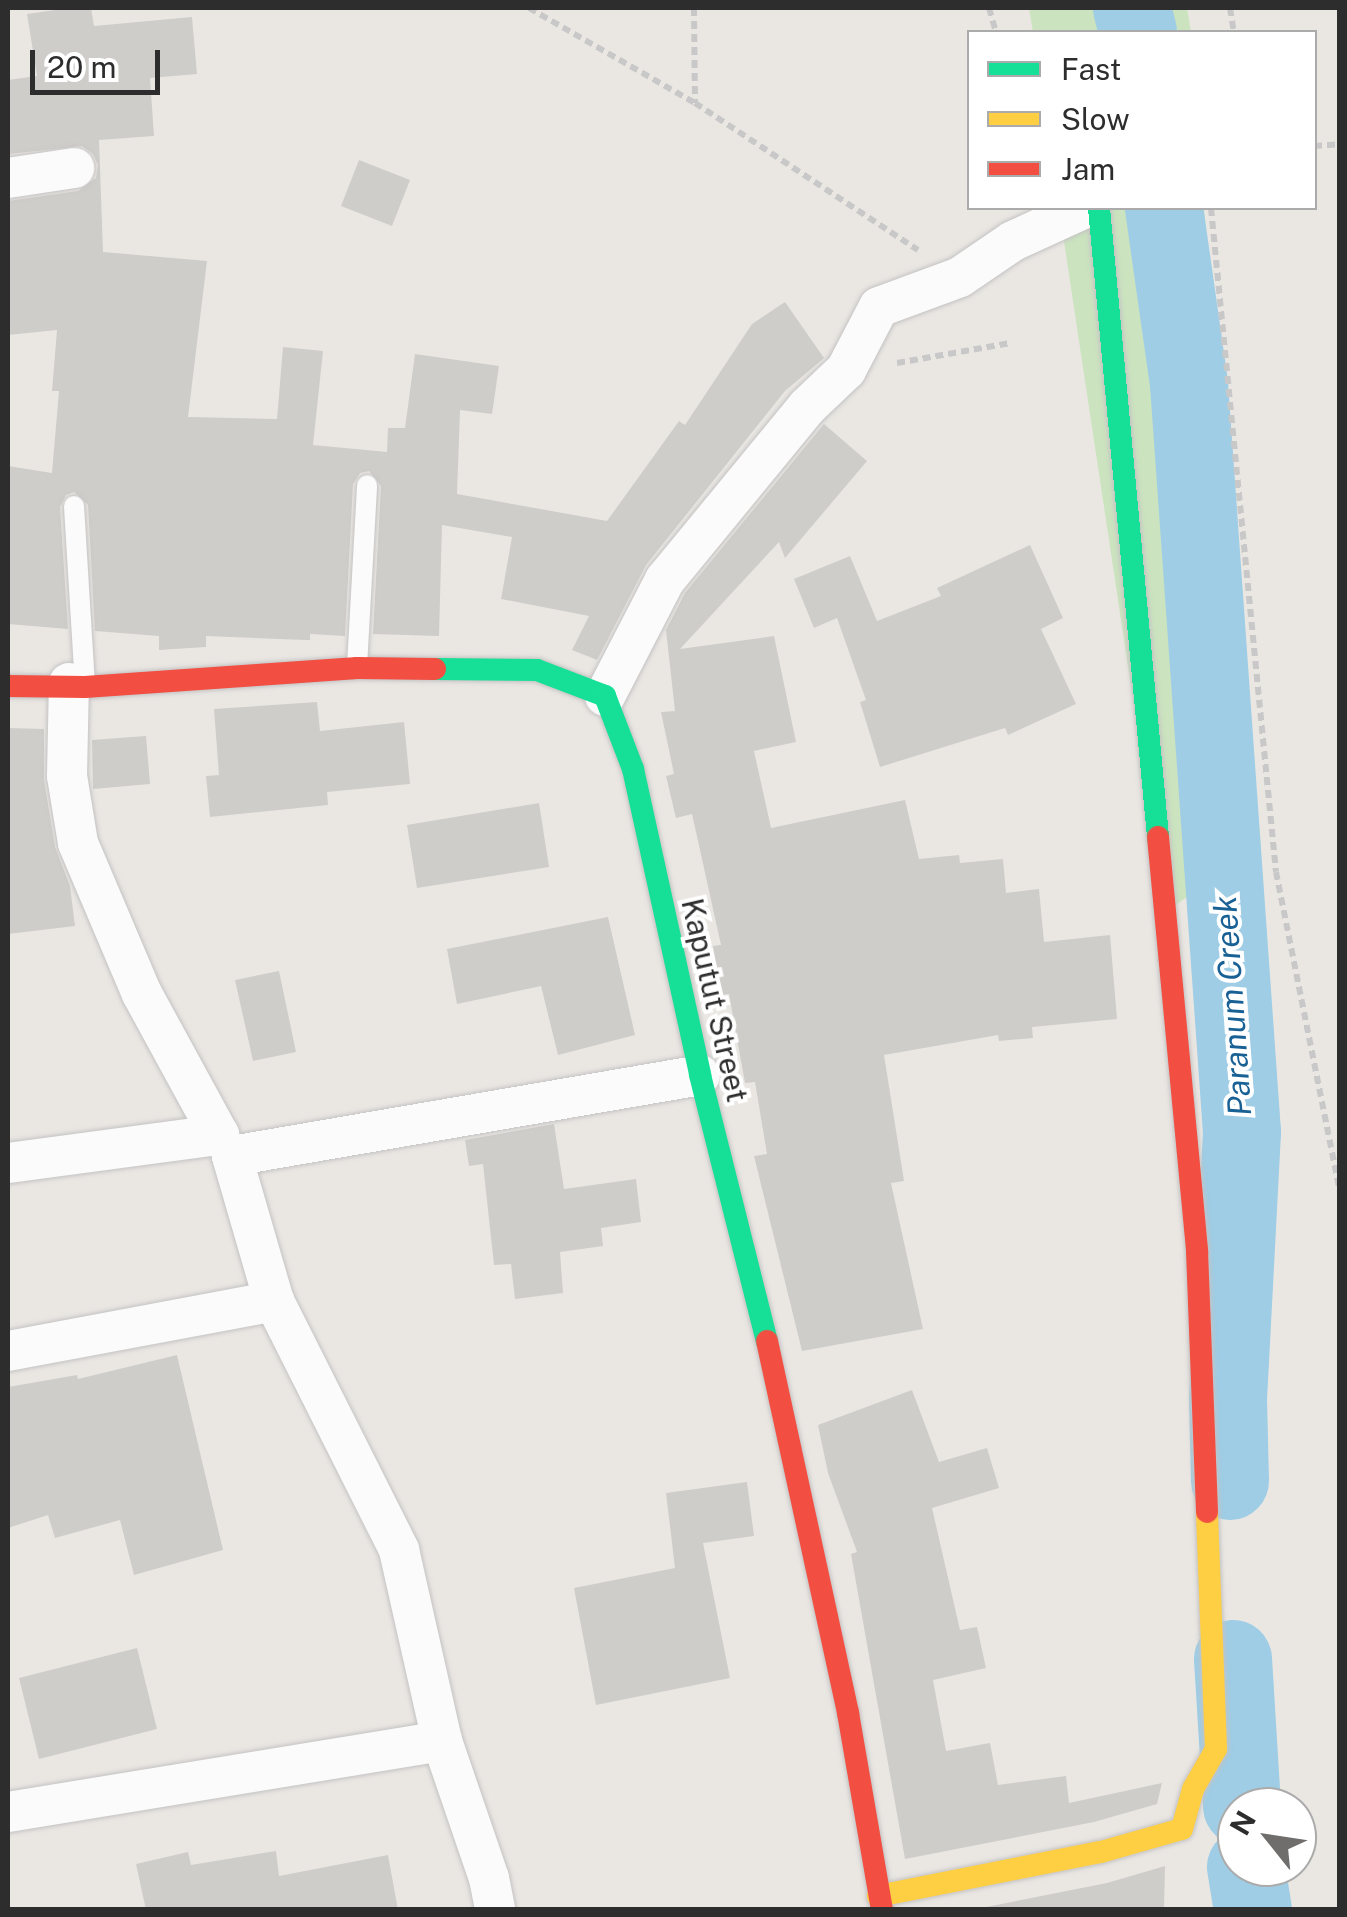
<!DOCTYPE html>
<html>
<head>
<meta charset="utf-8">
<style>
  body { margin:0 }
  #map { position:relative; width:1347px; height:1917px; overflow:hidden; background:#eae7e3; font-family:"Public Sans",sans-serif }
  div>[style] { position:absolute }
  .green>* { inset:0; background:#cbe3bf }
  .river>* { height:78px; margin:-39px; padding:0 39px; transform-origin:39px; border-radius:39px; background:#9ecde5 }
  .building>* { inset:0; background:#cfcdca }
  .path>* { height:6px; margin-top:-3px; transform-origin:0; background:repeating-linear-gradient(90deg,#c8c8c8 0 8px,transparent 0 13px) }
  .roads { filter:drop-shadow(0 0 2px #c4c3c3) drop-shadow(0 0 2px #c4c3c3) }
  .lane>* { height:20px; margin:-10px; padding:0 10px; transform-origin:10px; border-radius:10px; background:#fcfbfb }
  .street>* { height:40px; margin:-20px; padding:0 20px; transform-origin:20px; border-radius:20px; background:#fcfbfb }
  .fast>* { height:22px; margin:-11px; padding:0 11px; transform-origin:11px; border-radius:11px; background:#16e098 }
  .slow>* { height:22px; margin:-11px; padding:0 11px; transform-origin:11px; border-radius:11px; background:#ffcf43 }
  .jam>* { height:22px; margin:-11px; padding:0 11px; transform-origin:11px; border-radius:11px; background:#f24e42 }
  span { translate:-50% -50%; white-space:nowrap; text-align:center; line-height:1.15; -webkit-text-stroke:8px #fff; paint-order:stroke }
  .street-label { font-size:30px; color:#2d2d2d }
  .water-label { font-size:32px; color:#196195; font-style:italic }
  .frame { position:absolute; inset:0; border:10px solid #2d2d2d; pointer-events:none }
  .legend { position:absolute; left:967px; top:30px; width:350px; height:180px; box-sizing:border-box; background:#fff; border:2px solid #ababab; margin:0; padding:12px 18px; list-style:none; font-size:30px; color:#2d2d2d }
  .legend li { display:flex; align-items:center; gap:20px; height:50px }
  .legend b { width:50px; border:2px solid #ababab }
  .north { position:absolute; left:1217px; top:1787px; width:100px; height:100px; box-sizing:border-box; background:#fff; border:2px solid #ababab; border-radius:50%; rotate:300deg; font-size:28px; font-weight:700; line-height:40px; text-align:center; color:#2d2d2d }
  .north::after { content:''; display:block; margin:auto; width:35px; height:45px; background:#6f6e6d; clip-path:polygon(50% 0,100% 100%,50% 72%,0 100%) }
  .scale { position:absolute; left:30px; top:50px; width:130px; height:45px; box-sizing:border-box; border:5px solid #2d2d2d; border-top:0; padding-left:12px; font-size:30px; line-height:35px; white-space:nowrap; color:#2d2d2d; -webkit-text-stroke:8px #fff; paint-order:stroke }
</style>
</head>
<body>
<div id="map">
  <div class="green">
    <div style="clip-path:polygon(1029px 8px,1187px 8px,1191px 32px,1033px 32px)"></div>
    <div style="clip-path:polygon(1059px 208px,1204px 208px,1261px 847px,1165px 912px)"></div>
  </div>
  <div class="river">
    <div style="left:1132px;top:8px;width:25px;rotate:76deg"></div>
    <div style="left:1164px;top:208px;width:178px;rotate:81.9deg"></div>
    <div style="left:1189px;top:384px;width:750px;rotate:85.95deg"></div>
    <div style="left:1242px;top:1132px;width:267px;rotate:93deg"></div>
    <div style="left:1228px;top:1399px;width:82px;rotate:88.6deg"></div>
    <div style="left:1233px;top:1659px;width:148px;rotate:86.5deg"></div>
    <div style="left:1246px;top:1867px;width:44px;rotate:80.8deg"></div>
  </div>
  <div class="building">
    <div style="clip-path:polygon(69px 8px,91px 8px,94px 26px,192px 17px,197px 74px,150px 78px,154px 136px,99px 140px,103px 252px,207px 261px,188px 417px,277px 419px,283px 347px,323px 351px,313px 445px,387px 452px,388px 428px,405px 428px,415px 354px,499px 366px,492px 414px,460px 410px,457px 494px,607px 521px,679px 421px,685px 425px,752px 324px,785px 302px,824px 358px,785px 391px,646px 565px,597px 660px,572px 650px,589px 616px,501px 599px,512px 537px,442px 525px,439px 636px,373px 634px,381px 486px,369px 471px,360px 473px,353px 484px,345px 636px,310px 634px,310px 640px,305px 640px,206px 636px,206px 647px,159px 650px,159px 636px,95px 631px,88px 505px,74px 492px,66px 495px,60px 507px,68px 629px,8px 624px,8px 466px,52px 473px,59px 391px,52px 391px,57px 330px,8px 335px,8px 201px,78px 191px,96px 178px,98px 165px,93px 154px,82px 146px,8px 154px,8px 80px,37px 76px,27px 14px)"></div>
    <div style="clip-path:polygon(359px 160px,410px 180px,392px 226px,341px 206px)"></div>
    <div style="clip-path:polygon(824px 424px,867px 461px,785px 558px,779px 542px,680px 649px,774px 636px,796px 742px,754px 751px,771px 828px,905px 800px,919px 859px,959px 855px,960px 863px,1003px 859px,1006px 893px,1039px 889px,1044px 942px,1110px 935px,1117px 1019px,1032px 1027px,1033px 1038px,999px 1041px,998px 1035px,884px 1055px,904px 1181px,891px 1183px,923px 1329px,802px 1351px,754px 1156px,767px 1154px,755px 1082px,745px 1083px,729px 994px,722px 995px,713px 946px,721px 945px,692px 814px,676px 818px,666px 776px,674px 774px,661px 712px,675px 711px,666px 630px,685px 593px)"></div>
    <div style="clip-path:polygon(1030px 545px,1063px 618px,1041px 629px,1076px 704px,1008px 735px,1005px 728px,880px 767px,860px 702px,866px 700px,837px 618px,814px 628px,794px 579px,850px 556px,877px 621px,941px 596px,937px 588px)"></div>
    <div style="clip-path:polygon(317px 702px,320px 731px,404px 722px,410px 784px,327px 792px,328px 805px,210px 817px,206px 776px,219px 775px,214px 709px)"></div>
    <div style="clip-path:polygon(8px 728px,44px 729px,44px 780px,55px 847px,70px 886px,75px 926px,8px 934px)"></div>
    <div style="clip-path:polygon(146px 736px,150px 784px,93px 789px,92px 740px)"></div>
    <div style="clip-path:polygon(539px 803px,549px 867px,417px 888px,407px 825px)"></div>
    <div style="clip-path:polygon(608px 917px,635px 1035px,558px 1055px,541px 986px,457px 1004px,447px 949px)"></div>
    <div style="clip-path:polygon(279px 971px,296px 1052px,253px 1061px,235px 980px)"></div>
    <div style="clip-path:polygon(554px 1124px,564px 1189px,636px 1179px,641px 1222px,601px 1228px,603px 1246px,560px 1252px,563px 1293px,515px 1299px,511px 1264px,494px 1265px,483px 1164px,469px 1166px,465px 1140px)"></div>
    <div style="clip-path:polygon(177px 1355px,223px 1550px,134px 1575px,120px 1520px,55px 1538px,48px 1515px,8px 1528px,8px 1387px,77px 1375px,78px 1379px)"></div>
    <div style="clip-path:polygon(912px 1390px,939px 1462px,987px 1448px,999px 1488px,932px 1508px,960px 1630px,977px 1627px,986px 1668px,933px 1680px,946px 1751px,990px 1743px,998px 1785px,1066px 1776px,1069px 1803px,1162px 1783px,1157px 1804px,1094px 1822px,905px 1859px,851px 1554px,857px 1552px,828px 1473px,818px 1425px)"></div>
    <div style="clip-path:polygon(747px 1482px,754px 1536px,703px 1543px,730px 1678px,596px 1705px,574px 1588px,675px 1568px,666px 1493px)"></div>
    <div style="clip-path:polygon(137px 1648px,157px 1729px,39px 1759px,19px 1678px)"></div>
    <div style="clip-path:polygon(276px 1851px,279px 1876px,388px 1855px,398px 1910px,146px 1910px,136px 1864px,188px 1852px,191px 1865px)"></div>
    <div style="clip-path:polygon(1165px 1866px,1164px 1910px,971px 1910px,1107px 1883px)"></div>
  </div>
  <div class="path">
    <div style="left:529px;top:8px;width:191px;rotate:29.8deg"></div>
    <div style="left:695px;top:103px;width:267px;rotate:33.4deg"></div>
    <div style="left:694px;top:8px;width:95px;rotate:89.4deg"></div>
    <div style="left:989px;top:8px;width:25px;rotate:74deg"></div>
    <div style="left:1230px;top:8px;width:24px;rotate:81deg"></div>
    <div style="left:1314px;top:146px;width:26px;rotate:-4deg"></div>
    <div style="left:1211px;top:208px;width:667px;rotate:84.41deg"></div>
    <div style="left:1276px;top:872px;width:327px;rotate:78.7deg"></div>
    <div style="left:897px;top:363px;width:115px;rotate:-10deg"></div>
  </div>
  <div class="roads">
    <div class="lane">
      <div style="left:74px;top:506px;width:179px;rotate:86.5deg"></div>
      <div style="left:357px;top:666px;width:181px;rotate:-86.8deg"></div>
    </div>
    <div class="street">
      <div style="left:8px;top:178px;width:67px;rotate:-8.6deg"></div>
      <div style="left:605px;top:696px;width:131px;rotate:-62.7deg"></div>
      <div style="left:665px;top:580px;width:224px;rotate:-50.6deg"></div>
      <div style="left:807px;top:407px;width:54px;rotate:-43.5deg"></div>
      <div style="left:846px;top:370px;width:71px;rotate:-62.4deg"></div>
      <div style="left:879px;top:307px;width:86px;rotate:-20.3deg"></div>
      <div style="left:960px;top:277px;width:64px;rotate:-34.2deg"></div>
      <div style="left:1013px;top:241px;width:79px;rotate:-24.6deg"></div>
      <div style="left:8px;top:1163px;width:213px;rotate:-7.6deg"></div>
      <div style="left:219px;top:1135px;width:161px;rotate:-118.6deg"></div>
      <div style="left:142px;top:994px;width:164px;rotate:-113deg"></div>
      <div style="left:78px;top:843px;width:68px;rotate:-99.3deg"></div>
      <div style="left:67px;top:776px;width:93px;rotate:-88.8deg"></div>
      <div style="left:274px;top:1301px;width:279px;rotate:63.3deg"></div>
      <div style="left:399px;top:1550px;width:196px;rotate:77.3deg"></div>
      <div style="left:442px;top:1741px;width:145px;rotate:71.1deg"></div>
      <div style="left:489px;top:1878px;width:33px;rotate:79deg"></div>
      <div style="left:8px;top:1351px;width:271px;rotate:-10.6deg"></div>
      <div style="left:274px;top:1301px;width:151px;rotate:-106.2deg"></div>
      <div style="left:232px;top:1156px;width:475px;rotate:-9.8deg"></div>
      <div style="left:8px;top:1812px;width:440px;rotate:-9.3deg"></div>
    </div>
    <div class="fast">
      <div style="left:1099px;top:208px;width:632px;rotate:84.64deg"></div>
      <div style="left:435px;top:669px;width:102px;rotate:0.6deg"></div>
      <div style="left:537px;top:670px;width:73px;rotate:20.9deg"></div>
      <div style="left:605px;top:696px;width:78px;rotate:69deg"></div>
      <div style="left:633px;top:769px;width:313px;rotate:77.6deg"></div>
      <div style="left:700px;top:1075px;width:274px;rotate:75.9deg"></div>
    </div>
    <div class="slow">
      <div style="left:878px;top:1896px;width:227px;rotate:-11.2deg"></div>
      <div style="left:1101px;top:1852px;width:84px;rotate:-15.9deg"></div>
      <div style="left:1182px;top:1829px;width:41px;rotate:-74.6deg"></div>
      <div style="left:1193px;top:1789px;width:46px;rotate:-60.1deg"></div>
      <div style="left:1216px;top:1749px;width:237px;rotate:-92.2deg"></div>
    </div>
    <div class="jam">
      <div style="left:8px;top:686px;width:77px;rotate:0.7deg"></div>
      <div style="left:85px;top:687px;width:273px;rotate:-4deg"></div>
      <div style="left:357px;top:668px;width:78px;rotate:0.7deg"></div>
      <div style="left:1158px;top:837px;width:416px;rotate:84.6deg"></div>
      <div style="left:1197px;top:1251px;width:261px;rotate:87.8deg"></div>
      <div style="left:767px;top:1341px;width:381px;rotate:77.7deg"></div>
      <div style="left:848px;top:1713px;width:200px;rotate:80.2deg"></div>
    </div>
  </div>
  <div class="street-label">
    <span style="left:715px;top:1000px;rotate:77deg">Kaputut Street</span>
  </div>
  <div class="water-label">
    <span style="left:1233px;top:1006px;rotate:-94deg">Paranum Creek</span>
  </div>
  <div class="frame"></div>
  <ul class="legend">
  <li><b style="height:12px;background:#16e098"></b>Fast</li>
  <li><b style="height:12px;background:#ffcf43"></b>Slow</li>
  <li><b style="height:12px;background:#f24e42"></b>Jam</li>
  </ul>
  <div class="north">N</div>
  <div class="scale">20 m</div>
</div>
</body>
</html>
